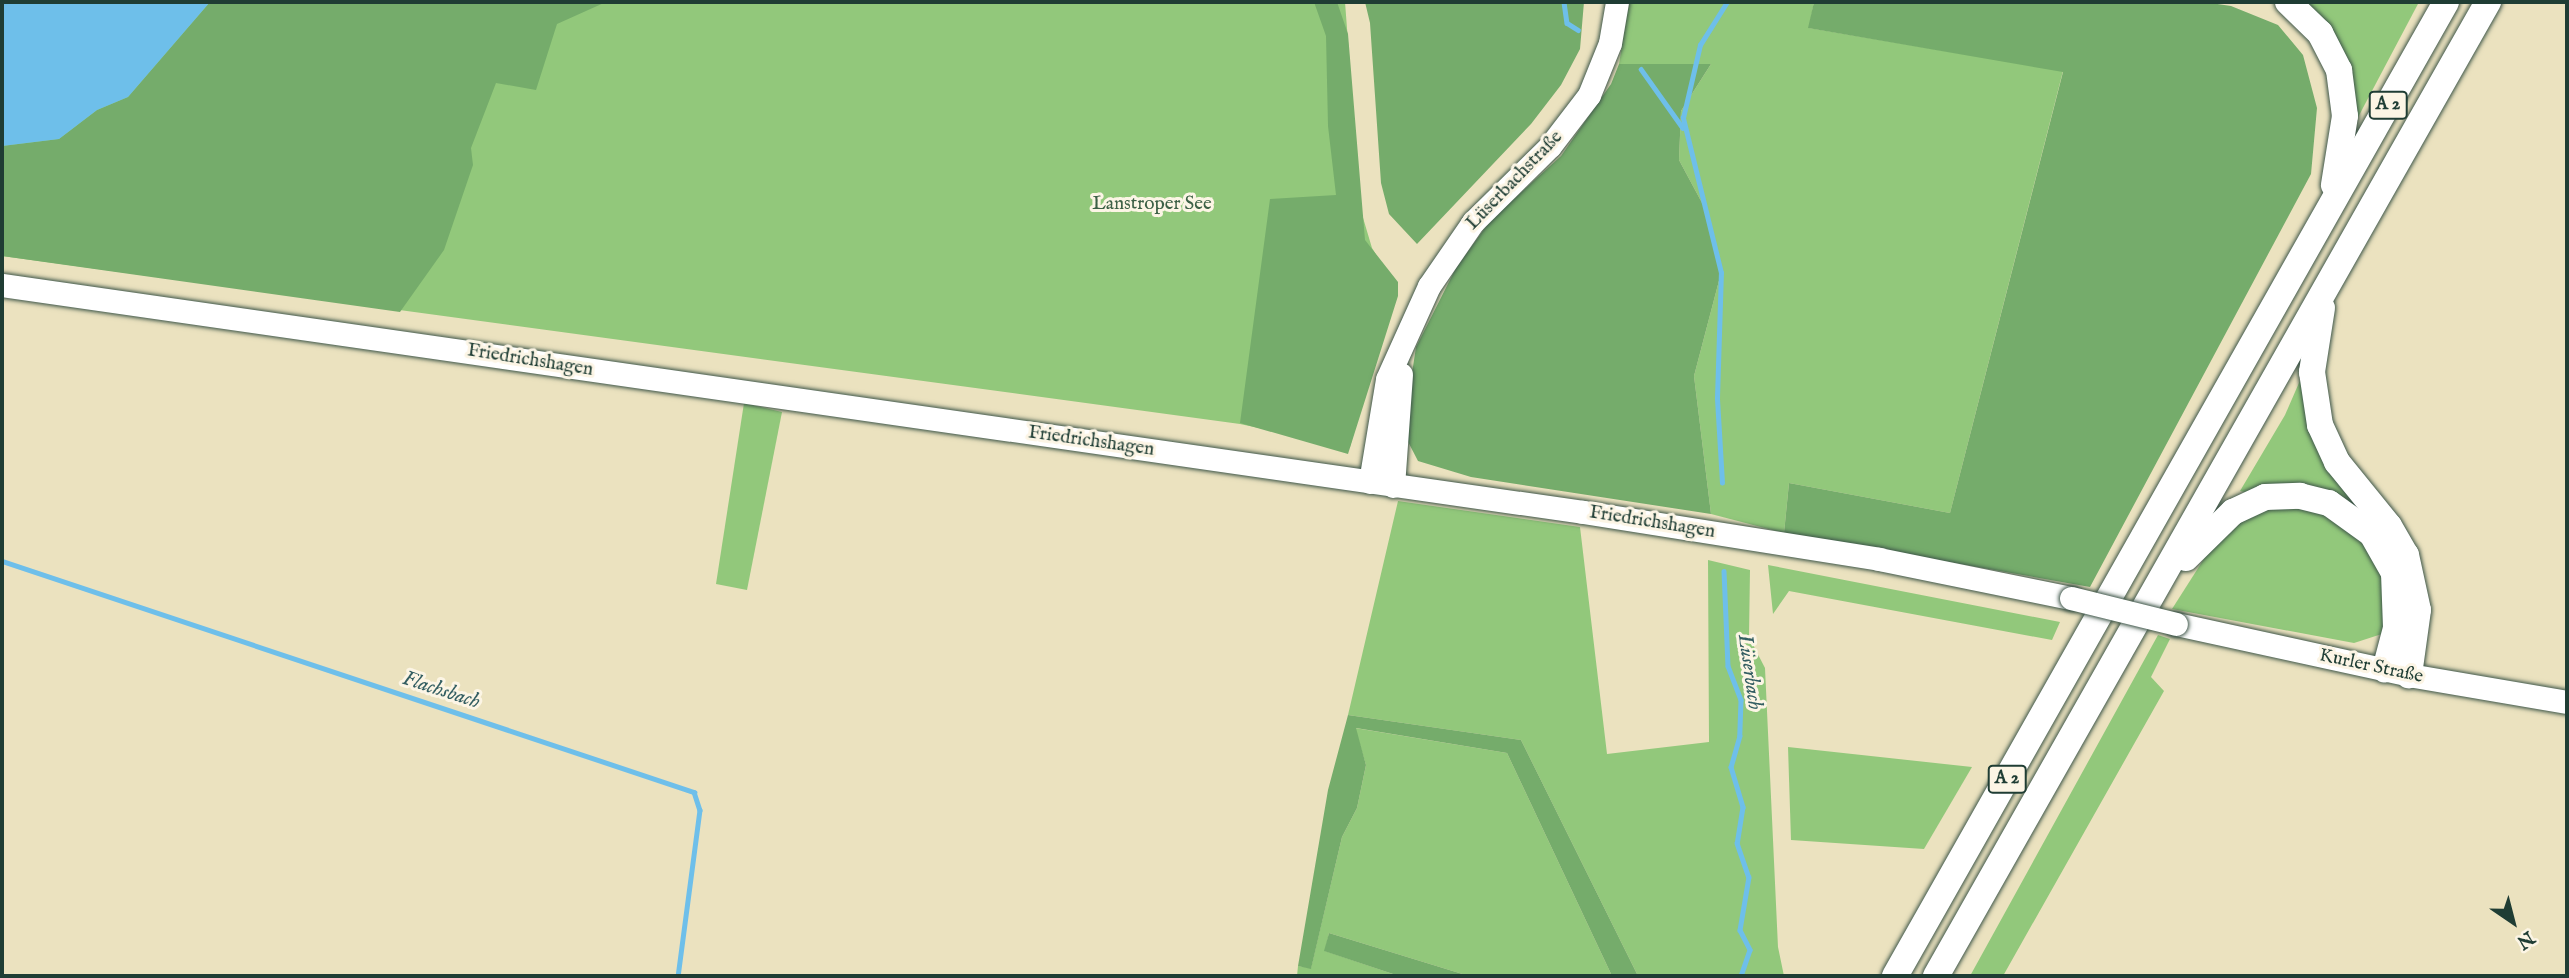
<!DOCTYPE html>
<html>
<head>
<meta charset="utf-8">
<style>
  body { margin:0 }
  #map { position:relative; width:2569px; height:978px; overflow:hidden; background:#ebe2bf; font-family:"IM FELL English",serif }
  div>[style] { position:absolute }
  .green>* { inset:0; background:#92c87b }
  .forest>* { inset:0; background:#75ac6b }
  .water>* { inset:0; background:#6ebfea }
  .stream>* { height:4.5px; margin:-2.25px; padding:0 2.25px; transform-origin:2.25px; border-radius:2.25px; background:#6ebfea }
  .roads { filter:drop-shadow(0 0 2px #3e5649) drop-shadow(0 0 2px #3e5649) }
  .major>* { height:23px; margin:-11.5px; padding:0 11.5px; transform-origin:11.5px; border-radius:11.5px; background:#fff }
  .highway>* { height:26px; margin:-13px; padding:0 13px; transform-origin:13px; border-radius:13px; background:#fff }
  .bridges { filter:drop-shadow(0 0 2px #3e5649) drop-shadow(0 0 2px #3e5649) }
  .major-bridge>* { height:23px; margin:-11.5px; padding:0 11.5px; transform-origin:11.5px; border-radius:11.5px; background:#fff }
  span { translate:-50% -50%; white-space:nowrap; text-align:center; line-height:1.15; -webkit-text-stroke:6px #fcf5e5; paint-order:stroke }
  .shield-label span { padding:2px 5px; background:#fcf5e5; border:2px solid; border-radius:5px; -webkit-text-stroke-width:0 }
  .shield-label { font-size:18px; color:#1f3d34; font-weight:700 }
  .street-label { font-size:19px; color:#1f3d34 }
  .park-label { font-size:19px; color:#3c6046 }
  .water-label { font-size:21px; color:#335e62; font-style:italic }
  .frame { position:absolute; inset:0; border:4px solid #1f3d34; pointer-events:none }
  .north { position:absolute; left:2478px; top:887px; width:70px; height:70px; -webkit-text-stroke:5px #fcf5e5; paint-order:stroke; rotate:145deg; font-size:19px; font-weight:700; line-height:28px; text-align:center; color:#1f3d34 }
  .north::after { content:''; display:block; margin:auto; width:24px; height:32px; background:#1f3d34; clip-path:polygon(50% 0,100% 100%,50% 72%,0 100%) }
</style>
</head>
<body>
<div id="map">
  <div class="green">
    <div style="clip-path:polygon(2px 2px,1345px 2px,1361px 211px,1372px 248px,1394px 284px,1350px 447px,1240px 424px,2px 256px)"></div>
    <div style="clip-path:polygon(1629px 2px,1814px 2px,1809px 28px,2063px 71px,1950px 513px,1789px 483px,1784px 533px,1711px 514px,1694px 376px,1721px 273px,1708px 214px,1679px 160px,1681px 111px,1711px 64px,1619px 64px)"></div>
    <div style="clip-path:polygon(2297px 2px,2419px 2px,2355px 123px)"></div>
    <div style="clip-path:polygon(2305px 369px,2374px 523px,2240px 491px,2285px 415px)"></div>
    <div style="clip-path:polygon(744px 403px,782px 412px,747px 590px,716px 584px)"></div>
    <div style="clip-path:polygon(1398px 501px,1580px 527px,1607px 754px,1709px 742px,1708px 560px,1750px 570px,1749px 637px,1765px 668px,1778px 947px,1784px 976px,1638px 976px,1521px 740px,1348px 715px)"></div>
    <div style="clip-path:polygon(2290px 505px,2320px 510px,2363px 536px,2387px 577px,2388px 632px,2354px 643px,2172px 609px,2223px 529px,2265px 509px)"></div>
    <div style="clip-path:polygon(1768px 565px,2060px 622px,2052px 640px,1789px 591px,1773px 614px)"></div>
    <div style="clip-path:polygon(2158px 635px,2170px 639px,2151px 677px,2164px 691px,2003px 976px,1970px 976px)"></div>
    <div style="clip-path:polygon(1355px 728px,1507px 753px,1612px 976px,1469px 976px,1329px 933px,1325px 951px,1399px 976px,1297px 976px,1298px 966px,1311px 968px,1342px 837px,1357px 808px,1366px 765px)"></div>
    <div style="clip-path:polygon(1788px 747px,1972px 767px,1924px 849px,1791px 840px)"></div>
  </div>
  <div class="forest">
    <div style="clip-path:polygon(210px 2px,606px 2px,557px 24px,536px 90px,496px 83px,471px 148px,473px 165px,444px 250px,400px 312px,2px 256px,2px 146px,59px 139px,97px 110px,128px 97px)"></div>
    <div style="clip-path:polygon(1314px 2px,1337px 2px,1348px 34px,1365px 240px,1398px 282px,1398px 296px,1348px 454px,1240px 423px,1270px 199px,1336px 195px,1328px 126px,1326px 36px)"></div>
    <div style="clip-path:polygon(1365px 2px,1584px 2px,1580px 49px,1561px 85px,1531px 124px,1417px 244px,1389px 214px,1381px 183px,1370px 23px)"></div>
    <div style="clip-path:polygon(1814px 2px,2204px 2px,2231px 6px,2278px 25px,2303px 55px,2317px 108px,2311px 174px,2090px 587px,1784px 533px,1789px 483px,1950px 513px,2063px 72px,1808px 28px)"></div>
    <div style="clip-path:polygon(1619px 64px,1711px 64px,1681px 111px,1679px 160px,1708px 214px,1721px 273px,1694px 376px,1711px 514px,1471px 477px,1418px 461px,1403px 432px,1416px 347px,1456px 268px,1490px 221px,1561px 156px,1611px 84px)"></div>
    <div style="clip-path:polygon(1348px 715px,1521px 740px,1638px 976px,1612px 976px,1507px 753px,1356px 728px,1366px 765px,1357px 808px,1342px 837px,1311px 969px,1298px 966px,1328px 790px)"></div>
    <div style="clip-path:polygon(1329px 933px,1469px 976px,1399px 976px,1324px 951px)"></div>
  </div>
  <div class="water">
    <div style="clip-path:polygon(2px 2px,210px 2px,128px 97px,97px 110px,59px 139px,2px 146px)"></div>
  </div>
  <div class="stream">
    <div style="left:1564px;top:2px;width:21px;rotate:82deg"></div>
    <div style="left:1567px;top:23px;width:13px;rotate:32deg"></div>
    <div style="left:1641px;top:69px;width:72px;rotate:54.6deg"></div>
    <div style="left:1722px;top:483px;width:85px;rotate:-93.4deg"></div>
    <div style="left:1717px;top:398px;width:125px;rotate:-88.2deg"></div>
    <div style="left:1721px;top:273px;width:160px;rotate:-103.8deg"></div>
    <div style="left:1683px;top:118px;width:75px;rotate:-76.9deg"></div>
    <div style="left:1700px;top:45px;width:51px;rotate:-57.9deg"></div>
    <div style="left:2px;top:561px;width:730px;rotate:18.46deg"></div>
    <div style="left:694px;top:792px;width:19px;rotate:72deg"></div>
    <div style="left:700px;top:810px;width:167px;rotate:97.5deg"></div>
    <div style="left:1724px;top:571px;width:95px;rotate:87.6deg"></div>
    <div style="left:1728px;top:666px;width:36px;rotate:69deg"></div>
    <div style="left:1741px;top:700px;width:36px;rotate:92deg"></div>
    <div style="left:1740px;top:736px;width:32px;rotate:106deg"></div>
    <div style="left:1731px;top:767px;width:42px;rotate:73.3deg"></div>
    <div style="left:1743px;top:807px;width:36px;rotate:99deg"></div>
    <div style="left:1737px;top:843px;width:36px;rotate:71deg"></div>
    <div style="left:1749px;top:877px;width:54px;rotate:99.6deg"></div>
    <div style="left:1740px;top:930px;width:22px;rotate:63deg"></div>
    <div style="left:1750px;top:950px;width:28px;rotate:109deg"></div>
  </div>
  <div class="roads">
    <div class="major">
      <div style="left:2px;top:285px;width:1597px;rotate:8.17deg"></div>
      <div style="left:1583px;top:512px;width:300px;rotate:9deg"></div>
      <div style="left:1879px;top:559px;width:196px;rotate:11.5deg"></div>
      <div style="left:1370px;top:482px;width:104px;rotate:-80.6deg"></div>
      <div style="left:1387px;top:379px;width:102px;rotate:-65.7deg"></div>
      <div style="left:1429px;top:286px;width:78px;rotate:-55.5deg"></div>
      <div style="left:1473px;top:222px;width:108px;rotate:-44.6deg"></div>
      <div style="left:1550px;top:146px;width:64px;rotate:-52.6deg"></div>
      <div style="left:1589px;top:95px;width:56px;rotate:-68deg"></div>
      <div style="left:1610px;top:43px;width:42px;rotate:-80.3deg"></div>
      <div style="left:1393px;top:486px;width:112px;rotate:-85.9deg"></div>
      <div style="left:2176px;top:624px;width:239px;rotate:12.3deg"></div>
      <div style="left:2409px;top:675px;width:160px;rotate:9.7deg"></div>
    </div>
    <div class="highway">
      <div style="left:2288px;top:2px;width:45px;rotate:44.1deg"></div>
      <div style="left:2320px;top:33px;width:42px;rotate:62.8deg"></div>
      <div style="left:2339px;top:70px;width:46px;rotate:82.6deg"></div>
      <div style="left:2345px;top:116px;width:70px;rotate:99.1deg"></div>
      <div style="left:2322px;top:308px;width:65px;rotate:98.9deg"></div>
      <div style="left:2312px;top:372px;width:54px;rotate:81.4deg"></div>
      <div style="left:2320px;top:425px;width:41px;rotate:65.3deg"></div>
      <div style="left:2337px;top:462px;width:82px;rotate:50.9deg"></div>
      <div style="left:2389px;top:526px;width:34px;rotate:60deg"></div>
      <div style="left:2406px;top:555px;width:56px;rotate:77.7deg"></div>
      <div style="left:2418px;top:610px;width:66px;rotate:97.9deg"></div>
      <div style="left:2186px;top:558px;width:66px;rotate:-44.4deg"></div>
      <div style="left:2233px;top:512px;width:35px;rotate:-25deg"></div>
      <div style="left:2265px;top:497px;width:35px;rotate:-2deg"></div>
      <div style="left:2300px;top:496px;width:30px;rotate:14deg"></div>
      <div style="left:2329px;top:503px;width:53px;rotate:35.8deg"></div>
      <div style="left:2372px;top:534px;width:45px;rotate:60.6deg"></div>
      <div style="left:2394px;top:573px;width:55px;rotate:87.9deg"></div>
      <div style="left:2396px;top:628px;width:43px;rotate:104.7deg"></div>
      <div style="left:1895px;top:976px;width:1119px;rotate:-60.5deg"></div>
      <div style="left:1936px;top:976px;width:1120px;rotate:-60.46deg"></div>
    </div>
  </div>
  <div class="bridges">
    <div class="major-bridge">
      <div style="left:2071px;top:598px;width:108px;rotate:13.9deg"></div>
    </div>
  </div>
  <div class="shield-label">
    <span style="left:2388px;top:105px">A 2</span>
    <span style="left:2007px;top:779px">A 2</span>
  </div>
  <div class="street-label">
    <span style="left:1515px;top:181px;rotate:-46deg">Lüserbachstraße</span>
    <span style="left:530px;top:361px;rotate:9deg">Friedrichshagen</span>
    <span style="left:1091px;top:442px;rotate:8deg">Friedrichshagen</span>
    <span style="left:1652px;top:523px;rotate:9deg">Friedrichshagen</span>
    <span style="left:2371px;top:667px;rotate:12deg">Kurler Straße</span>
  </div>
  <div class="park-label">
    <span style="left:1152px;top:205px">Lanstroper See</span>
  </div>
  <div class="water-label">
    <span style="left:1749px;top:672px;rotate:82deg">Lüserbach</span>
    <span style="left:441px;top:691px;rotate:18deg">Flachsbach</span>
  </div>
  <div class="frame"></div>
  <div class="north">N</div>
</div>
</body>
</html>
